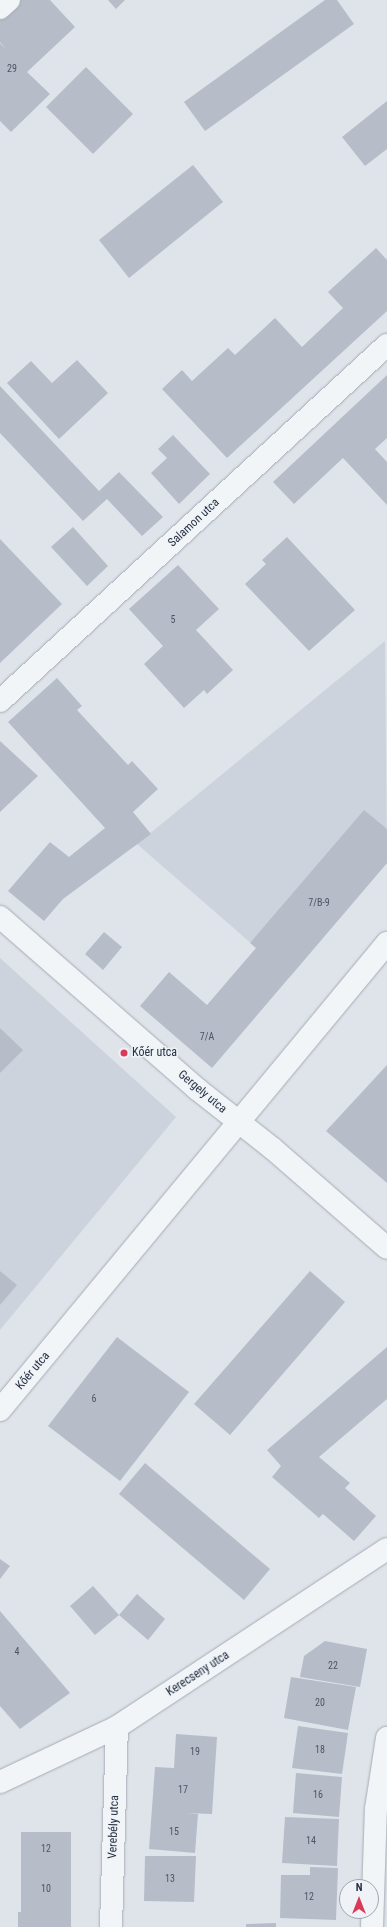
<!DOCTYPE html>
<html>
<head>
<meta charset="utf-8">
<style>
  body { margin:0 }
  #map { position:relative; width:387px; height:1927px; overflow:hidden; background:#dfe4ea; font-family:"Roboto Condensed",sans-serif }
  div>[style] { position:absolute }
  .built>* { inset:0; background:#cdd3dc }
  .building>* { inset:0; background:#b6bdc8 }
  .roads { filter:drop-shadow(0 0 1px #a4abb5) drop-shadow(0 0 1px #a4abb5) }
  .street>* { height:22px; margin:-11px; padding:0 11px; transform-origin:11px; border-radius:11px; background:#f2f5f8 }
  .dots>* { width:11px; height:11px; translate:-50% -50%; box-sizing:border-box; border:2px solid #eff3f7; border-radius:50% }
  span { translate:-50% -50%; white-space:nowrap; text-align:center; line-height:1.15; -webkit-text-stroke:3px #eff3f7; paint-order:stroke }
  .number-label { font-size:10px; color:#4b5564 }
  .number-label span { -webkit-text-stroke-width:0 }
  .street-label { font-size:12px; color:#273243 }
  .poi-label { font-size:12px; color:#273243 }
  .left { translate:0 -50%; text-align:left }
  .north { position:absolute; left:339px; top:1879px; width:40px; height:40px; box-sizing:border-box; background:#eff3f7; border:1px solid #9fa6af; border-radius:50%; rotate:0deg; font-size:11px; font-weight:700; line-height:16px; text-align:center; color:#273243 }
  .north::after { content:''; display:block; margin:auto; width:14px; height:18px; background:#da3958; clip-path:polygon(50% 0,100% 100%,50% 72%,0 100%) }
</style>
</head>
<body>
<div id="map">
  <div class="built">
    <div style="clip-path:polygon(385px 641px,387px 863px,290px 977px,137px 844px)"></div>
    <div style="clip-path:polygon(0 958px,176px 1117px,0 1330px)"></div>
  </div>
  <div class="building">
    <div style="clip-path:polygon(20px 0,50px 0,75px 27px,27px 72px,50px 94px,11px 132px,0 121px,0 43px,6px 49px,0 42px,0 19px)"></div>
    <div style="clip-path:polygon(108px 0,125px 0,116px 9px)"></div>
    <div style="clip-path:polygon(325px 0,337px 0,354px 24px,205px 131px,184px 102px)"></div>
    <div style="clip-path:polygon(86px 67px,133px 114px,93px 154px,46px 107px)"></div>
    <div style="clip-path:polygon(387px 101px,387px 149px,365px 166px,342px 137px)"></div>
    <div style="clip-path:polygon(193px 165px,223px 202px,129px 278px,99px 240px)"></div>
    <div style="clip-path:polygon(376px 248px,387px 260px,387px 311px,227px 458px,162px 389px,182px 370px,192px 381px,228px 348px,235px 355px,275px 318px,302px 347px,343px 308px,328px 292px)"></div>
    <div style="clip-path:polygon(77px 360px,108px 393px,59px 439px,7px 383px,31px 361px,52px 383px)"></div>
    <div style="clip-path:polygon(387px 375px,387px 438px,375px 449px,387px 462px,387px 505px,343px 458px,294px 504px,273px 482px)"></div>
    <div style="clip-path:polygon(0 386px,99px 491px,119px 472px,163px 517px,142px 536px,107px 499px,83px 521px,0 433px)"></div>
    <div style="clip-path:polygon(173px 435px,210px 474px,179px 504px,151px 473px,167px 458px,158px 449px)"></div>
    <div style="clip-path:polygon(73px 527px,108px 566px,87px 586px,51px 547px)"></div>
    <div style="clip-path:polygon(287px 537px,355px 610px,309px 651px,245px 584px,266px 564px,262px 560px)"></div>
    <div style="clip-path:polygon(0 539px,62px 604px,0 663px)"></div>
    <div style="clip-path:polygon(178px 565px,219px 609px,196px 630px,233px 670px,207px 694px,204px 690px,184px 708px,144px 664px,163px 646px,129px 609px)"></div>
    <div style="clip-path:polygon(57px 678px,82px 706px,77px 710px,128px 765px,132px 761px,158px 789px,133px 812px,151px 834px,63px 899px,44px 921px,8px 891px,50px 842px,69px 857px,105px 828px,8px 722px)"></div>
    <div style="clip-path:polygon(0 741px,38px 776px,0 812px)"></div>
    <div style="clip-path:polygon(364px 810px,387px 829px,387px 863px,212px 1068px,140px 1006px,169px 972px,207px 1005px,256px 948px,250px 943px)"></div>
    <div style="clip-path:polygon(104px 932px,122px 947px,103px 970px,85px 954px)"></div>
    <div style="clip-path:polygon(0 1028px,23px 1050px,0 1073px)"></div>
    <div style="clip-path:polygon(387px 1065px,387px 1183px,326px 1131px)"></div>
    <div style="clip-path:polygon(0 1271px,17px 1285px,0 1305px)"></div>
    <div style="clip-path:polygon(310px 1271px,345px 1302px,230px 1435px,194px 1404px)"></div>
    <div style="clip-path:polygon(117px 1337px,189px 1392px,120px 1481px,48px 1426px)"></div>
    <div style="clip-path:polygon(387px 1347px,387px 1399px,319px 1457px,350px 1483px,345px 1488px,376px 1516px,354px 1541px,323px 1514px,319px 1518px,272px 1477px,281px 1466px,267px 1450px)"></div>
    <div style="clip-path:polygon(145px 1463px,270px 1569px,244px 1600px,119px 1494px)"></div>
    <div style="clip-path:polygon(0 1559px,10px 1566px,0 1579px)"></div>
    <div style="clip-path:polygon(93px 1586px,119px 1615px,95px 1635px,70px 1606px)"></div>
    <div style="clip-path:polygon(137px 1594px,165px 1619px,148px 1640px,119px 1615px)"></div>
    <div style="clip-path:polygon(0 1611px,70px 1693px,20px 1729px,0 1706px)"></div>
    <div style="clip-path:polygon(325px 1641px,367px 1649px,360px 1687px,300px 1677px,304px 1656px)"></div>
    <div style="clip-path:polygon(291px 1677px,356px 1687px,348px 1730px,284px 1718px)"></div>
    <div style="clip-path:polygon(298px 1726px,348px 1733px,342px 1774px,292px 1768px)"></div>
    <div style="clip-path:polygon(176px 1734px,217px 1737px,212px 1814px,186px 1813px,198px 1814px,195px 1853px,149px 1849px,155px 1767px,174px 1768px)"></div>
    <div style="clip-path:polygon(296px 1773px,342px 1777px,339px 1817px,293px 1813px)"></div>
    <div style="clip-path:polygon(285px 1817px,339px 1819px,337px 1866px,282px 1863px)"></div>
    <div style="clip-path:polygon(21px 1832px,71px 1832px,71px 1927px,18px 1927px,18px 1912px,21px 1912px)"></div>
    <div style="clip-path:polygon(145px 1856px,196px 1856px,194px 1902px,144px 1901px)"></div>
    <div style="clip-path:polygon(310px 1867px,338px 1868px,336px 1920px,280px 1918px,281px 1875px,310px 1875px)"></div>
    <div style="clip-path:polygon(276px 1923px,276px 1927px,246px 1927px,246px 1924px)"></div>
  </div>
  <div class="roads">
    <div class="street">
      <div style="left:0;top:8px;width:12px;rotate:-42deg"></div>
      <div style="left:0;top:701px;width:526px;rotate:-42.61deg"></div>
      <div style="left:0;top:917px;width:262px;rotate:41.1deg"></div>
      <div style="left:197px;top:1089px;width:95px;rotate:38.2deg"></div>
      <div style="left:272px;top:1148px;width:152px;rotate:41deg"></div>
      <div style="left:0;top:1410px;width:607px;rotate:-50.35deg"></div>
      <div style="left:0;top:1782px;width:129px;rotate:-25.2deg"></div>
      <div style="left:117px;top:1727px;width:323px;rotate:-33.4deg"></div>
      <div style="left:111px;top:1927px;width:200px;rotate:-88.3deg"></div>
      <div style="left:372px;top:1927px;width:118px;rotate:-88.1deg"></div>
      <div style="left:376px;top:1809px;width:72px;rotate:-81.2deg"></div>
    </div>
  </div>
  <div class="dots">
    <div style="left:124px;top:1053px;background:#da3958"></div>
  </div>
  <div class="number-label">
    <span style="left:12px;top:69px">29</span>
    <span style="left:173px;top:620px">5</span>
    <span style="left:319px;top:903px">7/B-9</span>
    <span style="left:207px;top:1037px">7/A</span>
    <span style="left:94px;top:1399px">6</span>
    <span style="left:17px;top:1652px">4</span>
    <span style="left:333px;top:1666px">22</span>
    <span style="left:320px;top:1703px">20</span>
    <span style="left:320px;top:1750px">18</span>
    <span style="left:195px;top:1752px">19</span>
    <span style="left:183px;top:1790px">17</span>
    <span style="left:318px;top:1795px">16</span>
    <span style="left:174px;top:1832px">15</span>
    <span style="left:311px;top:1841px">14</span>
    <span style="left:46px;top:1849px">12</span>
    <span style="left:170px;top:1879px">13</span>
    <span style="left:46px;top:1889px">10</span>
    <span style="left:309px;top:1897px">12</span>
  </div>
  <div class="street-label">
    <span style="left:194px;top:523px;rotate:-43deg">Salamon utca</span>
    <span style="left:202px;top:1092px;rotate:40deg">Gergely utca</span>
    <span style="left:33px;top:1371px;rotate:-50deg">Kőér utca</span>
    <span style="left:198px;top:1674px;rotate:-33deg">Kerecseny utca</span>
    <span style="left:114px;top:1827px;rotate:-88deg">Verebély utca</span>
  </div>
  <div class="poi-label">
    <span class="left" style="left:132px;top:1053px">Kőér utca</span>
  </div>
  <div class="north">N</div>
</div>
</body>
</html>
